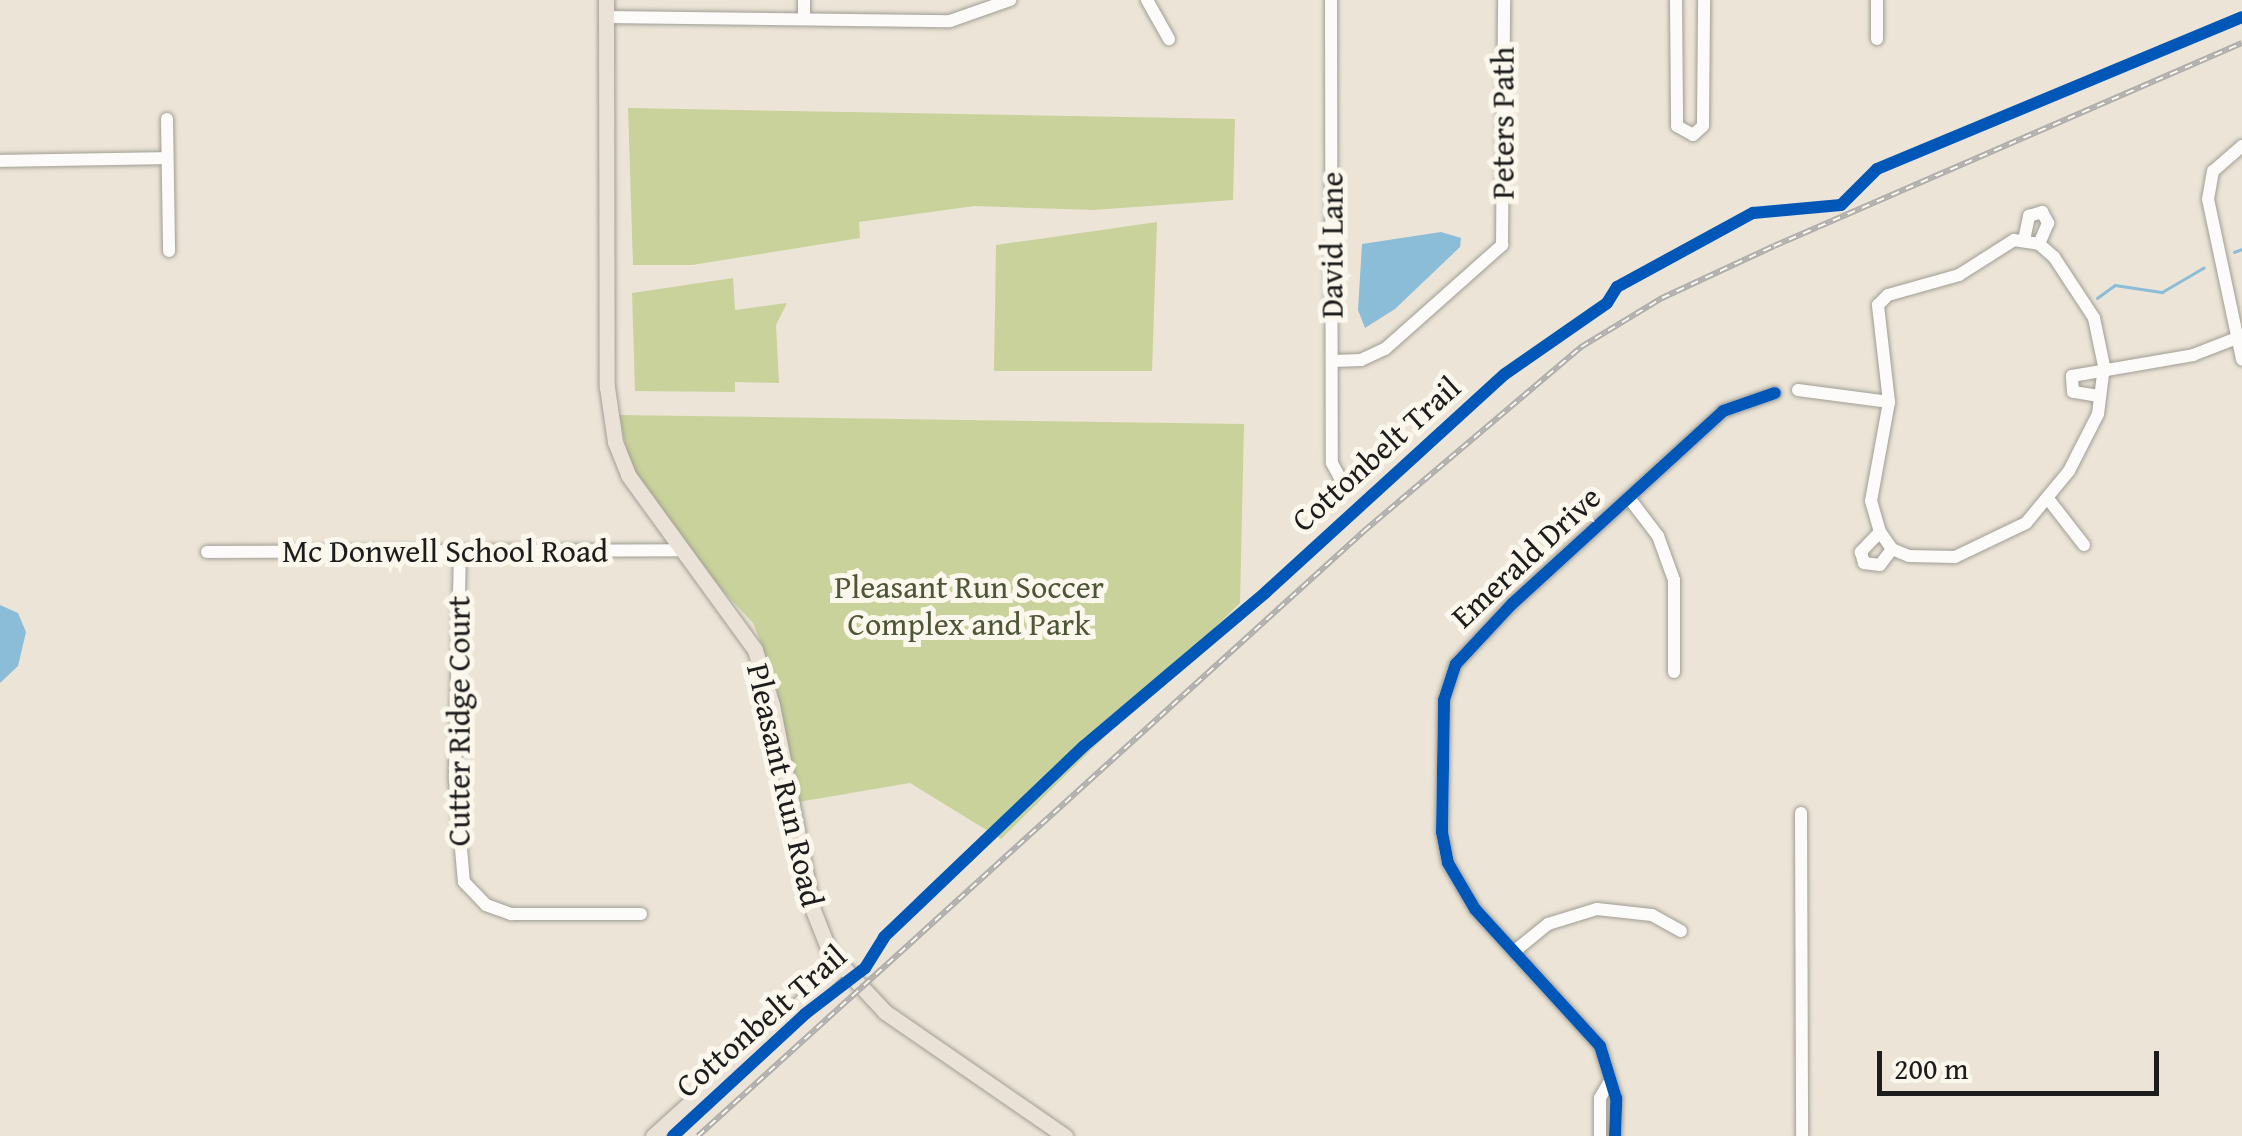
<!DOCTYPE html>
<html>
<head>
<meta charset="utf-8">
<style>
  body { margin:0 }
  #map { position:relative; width:2242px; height:1136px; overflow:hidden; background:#ece5d7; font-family:"Gentium Book Plus",serif }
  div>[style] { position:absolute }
  .green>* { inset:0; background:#c8d29a }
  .water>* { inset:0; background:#8bbcd8 }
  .stream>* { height:2.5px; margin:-1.25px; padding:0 1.25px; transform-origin:1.25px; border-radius:1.25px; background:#8bbcd8 }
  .roads { filter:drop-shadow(0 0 2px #a19d95) drop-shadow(0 0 2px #a19d95) }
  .minor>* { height:12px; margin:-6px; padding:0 6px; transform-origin:6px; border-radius:6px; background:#fcfbf9 }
  .major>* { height:15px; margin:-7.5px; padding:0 7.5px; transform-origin:7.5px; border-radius:7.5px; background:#ebe2d7 }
  .rail>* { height:6px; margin-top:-3px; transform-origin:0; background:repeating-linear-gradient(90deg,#fbf7ec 0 8px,#afaeac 0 16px); box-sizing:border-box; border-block:2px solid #afaeac }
  .cycleway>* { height:12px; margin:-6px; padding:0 6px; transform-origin:6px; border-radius:6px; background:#0057b8 }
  span { translate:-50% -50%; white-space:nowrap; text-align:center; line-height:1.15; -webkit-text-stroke:10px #fbf7ec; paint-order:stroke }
  .street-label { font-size:32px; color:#1c1c1c }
  .park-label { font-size:32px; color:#4e5637 }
  .scale { position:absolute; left:1877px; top:1051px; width:282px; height:45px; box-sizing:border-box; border:5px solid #1c1c1c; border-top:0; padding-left:12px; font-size:30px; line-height:35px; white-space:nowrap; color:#1c1c1c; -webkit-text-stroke:8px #fbf7ec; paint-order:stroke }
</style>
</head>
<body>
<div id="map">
  <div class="green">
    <div style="clip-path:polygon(628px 108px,1235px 119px,1233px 200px,1093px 210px,974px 206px,859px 222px,860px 238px,692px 265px,633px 265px)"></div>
    <div style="clip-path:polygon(1157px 222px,1152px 371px,994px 371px,996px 245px)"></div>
    <div style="clip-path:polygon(733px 278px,735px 310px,787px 303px,776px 325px,779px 383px,735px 382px,735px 392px,635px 391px,632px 293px)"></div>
    <div style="clip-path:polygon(619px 415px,1244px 424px,1240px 603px,1001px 839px,910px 783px,798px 802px,774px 676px,753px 623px,698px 564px,632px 474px)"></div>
  </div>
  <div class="water">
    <div style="clip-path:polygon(1441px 232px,1461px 238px,1460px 247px,1395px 309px,1365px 328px,1358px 310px,1362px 244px)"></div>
    <div style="clip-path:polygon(0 605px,18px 613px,26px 632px,18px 666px,0 683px)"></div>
  </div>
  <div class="stream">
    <div style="left:2234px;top:252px;width:9px;rotate:-21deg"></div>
    <div style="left:2097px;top:298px;width:22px;rotate:-36deg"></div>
    <div style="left:2115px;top:285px;width:48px;rotate:8.5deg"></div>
    <div style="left:2162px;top:292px;width:48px;rotate:-30.3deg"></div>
  </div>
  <div class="roads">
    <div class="minor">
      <div style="left:804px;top:0;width:19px;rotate:90deg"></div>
      <div style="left:1147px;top:0;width:45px;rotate:60.6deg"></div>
      <div style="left:1331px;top:0;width:463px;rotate:89.9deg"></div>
      <div style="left:1332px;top:463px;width:26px;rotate:62deg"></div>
      <div style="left:1676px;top:0;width:126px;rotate:89.5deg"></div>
      <div style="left:1677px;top:126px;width:18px;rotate:29deg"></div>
      <div style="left:1693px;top:135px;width:13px;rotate:-42deg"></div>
      <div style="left:1703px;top:126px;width:126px;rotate:-89.5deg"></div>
      <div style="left:1877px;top:0;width:39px;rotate:90deg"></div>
      <div style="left:607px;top:17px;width:343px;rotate:0.7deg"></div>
      <div style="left:950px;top:21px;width:64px;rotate:-19.3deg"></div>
      <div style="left:167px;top:119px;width:132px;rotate:89.1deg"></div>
      <div style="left:2242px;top:146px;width:38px;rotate:139deg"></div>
      <div style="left:2213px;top:171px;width:28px;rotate:100deg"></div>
      <div style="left:2208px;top:199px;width:164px;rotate:78deg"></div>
      <div style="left:0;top:161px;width:167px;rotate:-1deg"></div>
      <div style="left:2014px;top:240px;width:25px;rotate:9deg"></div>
      <div style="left:2039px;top:244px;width:20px;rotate:41deg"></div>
      <div style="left:2054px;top:257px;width:73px;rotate:56.7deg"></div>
      <div style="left:2094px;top:318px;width:49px;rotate:78.2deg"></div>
      <div style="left:2104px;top:366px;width:48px;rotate:97.1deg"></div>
      <div style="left:2098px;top:414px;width:64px;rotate:117deg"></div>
      <div style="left:2069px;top:471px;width:67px;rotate:129.6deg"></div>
      <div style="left:2026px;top:523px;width:79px;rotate:154.4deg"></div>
      <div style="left:1955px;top:557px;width:46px;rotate:-178.8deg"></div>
      <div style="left:1909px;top:556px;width:18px;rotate:-158deg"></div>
      <div style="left:1892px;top:549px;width:21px;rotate:-125deg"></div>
      <div style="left:1880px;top:532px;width:32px;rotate:-106deg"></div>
      <div style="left:1871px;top:501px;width:101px;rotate:-79.7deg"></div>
      <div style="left:1889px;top:402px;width:98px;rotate:-96.5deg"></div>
      <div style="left:1878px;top:305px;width:14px;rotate:-45deg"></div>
      <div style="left:1888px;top:295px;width:74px;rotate:-15.7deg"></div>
      <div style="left:1959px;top:275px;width:65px;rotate:-32.5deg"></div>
      <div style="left:2024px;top:240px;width:25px;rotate:-78deg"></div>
      <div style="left:2029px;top:216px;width:14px;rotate:-17deg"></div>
      <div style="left:2042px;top:212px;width:13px;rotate:61deg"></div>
      <div style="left:2048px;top:223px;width:23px;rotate:113deg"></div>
      <div style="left:1333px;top:361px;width:28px;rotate:-2deg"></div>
      <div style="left:1361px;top:360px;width:26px;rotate:-25deg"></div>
      <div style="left:1385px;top:349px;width:157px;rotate:-41.6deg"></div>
      <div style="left:1502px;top:245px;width:245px;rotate:-89.5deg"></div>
      <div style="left:1798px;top:390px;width:92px;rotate:7.5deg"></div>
      <div style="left:2099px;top:396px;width:26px;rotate:-171deg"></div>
      <div style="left:2073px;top:392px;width:16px;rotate:-94deg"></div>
      <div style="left:2072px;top:376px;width:123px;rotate:-9.8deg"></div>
      <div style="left:2193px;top:355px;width:53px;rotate:-21.2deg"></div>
      <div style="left:1629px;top:498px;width:48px;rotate:52.7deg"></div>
      <div style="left:1658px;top:536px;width:47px;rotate:70deg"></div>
      <div style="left:1674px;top:580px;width:92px;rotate:90deg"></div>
      <div style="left:2049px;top:500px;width:57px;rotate:52.1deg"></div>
      <div style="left:1880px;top:532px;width:28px;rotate:134deg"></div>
      <div style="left:1861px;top:552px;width:11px;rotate:75deg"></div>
      <div style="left:1864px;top:563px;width:16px;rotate:7deg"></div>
      <div style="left:1880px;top:565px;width:20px;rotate:-53deg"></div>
      <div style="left:460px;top:551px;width:229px;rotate:91.3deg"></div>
      <div style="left:455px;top:780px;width:102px;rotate:85deg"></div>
      <div style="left:464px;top:882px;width:32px;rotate:46deg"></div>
      <div style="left:486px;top:905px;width:27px;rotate:20deg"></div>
      <div style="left:511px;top:914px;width:130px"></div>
      <div style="left:207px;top:552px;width:475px;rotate:-0.2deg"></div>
      <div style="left:1801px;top:813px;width:323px;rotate:89.8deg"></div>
      <div style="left:1516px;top:950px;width:41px;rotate:-39.1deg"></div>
      <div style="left:1548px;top:924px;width:51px;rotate:-17deg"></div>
      <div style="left:1597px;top:909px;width:55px;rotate:6.2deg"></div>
      <div style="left:1652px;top:915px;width:33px;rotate:29deg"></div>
      <div style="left:1600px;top:1136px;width:38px;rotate:-90deg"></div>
      <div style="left:1600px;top:1098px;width:16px;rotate:-60deg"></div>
      <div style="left:1615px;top:1136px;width:38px;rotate:-88deg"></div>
      <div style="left:1616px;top:1098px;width:54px;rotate:-107.1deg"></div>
      <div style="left:1600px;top:1046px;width:185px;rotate:-132.4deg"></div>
      <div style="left:1475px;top:909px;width:53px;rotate:-120.4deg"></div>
      <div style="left:1448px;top:863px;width:32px;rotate:-101deg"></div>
      <div style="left:1442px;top:832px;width:132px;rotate:-89.1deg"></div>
      <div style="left:1444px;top:700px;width:38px;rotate:-72deg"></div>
      <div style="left:1456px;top:664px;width:82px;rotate:-47deg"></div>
      <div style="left:1512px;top:604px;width:286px;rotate:-42.4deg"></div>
      <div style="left:1723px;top:411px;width:55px;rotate:-19.1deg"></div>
    </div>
    <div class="major">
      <div style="left:606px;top:0;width:387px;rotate:89.9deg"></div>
      <div style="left:607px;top:387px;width:56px;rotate:81.7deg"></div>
      <div style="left:615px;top:442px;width:35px;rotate:68deg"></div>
      <div style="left:628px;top:475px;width:216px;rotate:54deg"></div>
      <div style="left:755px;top:650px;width:58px;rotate:72.8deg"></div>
      <div style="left:772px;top:705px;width:209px;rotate:78.7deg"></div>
      <div style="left:813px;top:910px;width:46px;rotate:68.4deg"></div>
      <div style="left:830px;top:953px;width:81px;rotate:47deg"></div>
      <div style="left:885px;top:1012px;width:219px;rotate:34.6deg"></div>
      <div style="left:653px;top:1136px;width:252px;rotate:-42.1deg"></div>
    </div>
  </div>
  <div class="rail">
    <div style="left:698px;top:1136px;width:900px;rotate:-42.25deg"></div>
    <div style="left:1364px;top:531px;width:285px;rotate:-40.3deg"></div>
    <div style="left:1581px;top:347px;width:95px;rotate:-31.2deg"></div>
    <div style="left:1662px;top:298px;width:123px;rotate:-24.9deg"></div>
    <div style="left:1774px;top:246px;width:510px;rotate:-23.45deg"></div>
  </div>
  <div class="cycleway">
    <div style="left:673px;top:1136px;width:180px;rotate:-42.7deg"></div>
    <div style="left:805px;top:1014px;width:76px;rotate:-37.5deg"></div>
    <div style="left:865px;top:968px;width:36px;rotate:-58deg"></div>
    <div style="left:884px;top:937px;width:277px;rotate:-43.7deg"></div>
    <div style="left:1084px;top:746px;width:238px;rotate:-40.2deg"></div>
    <div style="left:1266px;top:592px;width:323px;rotate:-42.4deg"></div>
    <div style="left:1505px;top:374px;width:124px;rotate:-34.8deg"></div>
    <div style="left:1607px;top:303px;width:19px;rotate:-58deg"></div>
    <div style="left:1617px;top:287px;width:155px;rotate:-28.6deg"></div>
    <div style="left:1753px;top:213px;width:88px;rotate:-5.2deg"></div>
    <div style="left:1841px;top:205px;width:51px;rotate:-45deg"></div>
    <div style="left:1877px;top:169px;width:395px;rotate:-22.6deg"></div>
    <div style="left:1615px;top:1136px;width:38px;rotate:-88deg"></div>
    <div style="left:1616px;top:1098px;width:54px;rotate:-107.1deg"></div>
    <div style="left:1600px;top:1046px;width:185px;rotate:-132.4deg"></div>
    <div style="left:1475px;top:909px;width:53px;rotate:-120.4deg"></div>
    <div style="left:1448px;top:863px;width:32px;rotate:-101deg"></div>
    <div style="left:1442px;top:832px;width:132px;rotate:-89.1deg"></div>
    <div style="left:1444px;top:700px;width:38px;rotate:-72deg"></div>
    <div style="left:1456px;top:664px;width:82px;rotate:-47deg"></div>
    <div style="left:1512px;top:604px;width:286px;rotate:-42.4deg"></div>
    <div style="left:1723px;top:411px;width:55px;rotate:-19.1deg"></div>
  </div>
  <div class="street-label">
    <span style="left:1503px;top:123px;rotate:-90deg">Peters Path</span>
    <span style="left:1332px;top:245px;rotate:-90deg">David Lane</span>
    <span style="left:1376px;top:454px;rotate:-42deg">Cottonbelt Trail</span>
    <span style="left:445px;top:551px">Mc Donwell School Road</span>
    <span style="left:1526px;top:557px;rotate:-43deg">Emerald Drive</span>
    <span style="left:459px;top:721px;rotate:-90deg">Cutter Ridge Court</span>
    <span style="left:785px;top:785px;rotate:77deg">Pleasant Run Road</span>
    <span style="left:761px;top:1021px;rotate:-41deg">Cottonbelt Trail</span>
  </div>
  <div class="park-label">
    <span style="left:969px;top:606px">Pleasant Run Soccer<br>Complex and Park</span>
  </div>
  <div class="scale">200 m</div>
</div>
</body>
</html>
